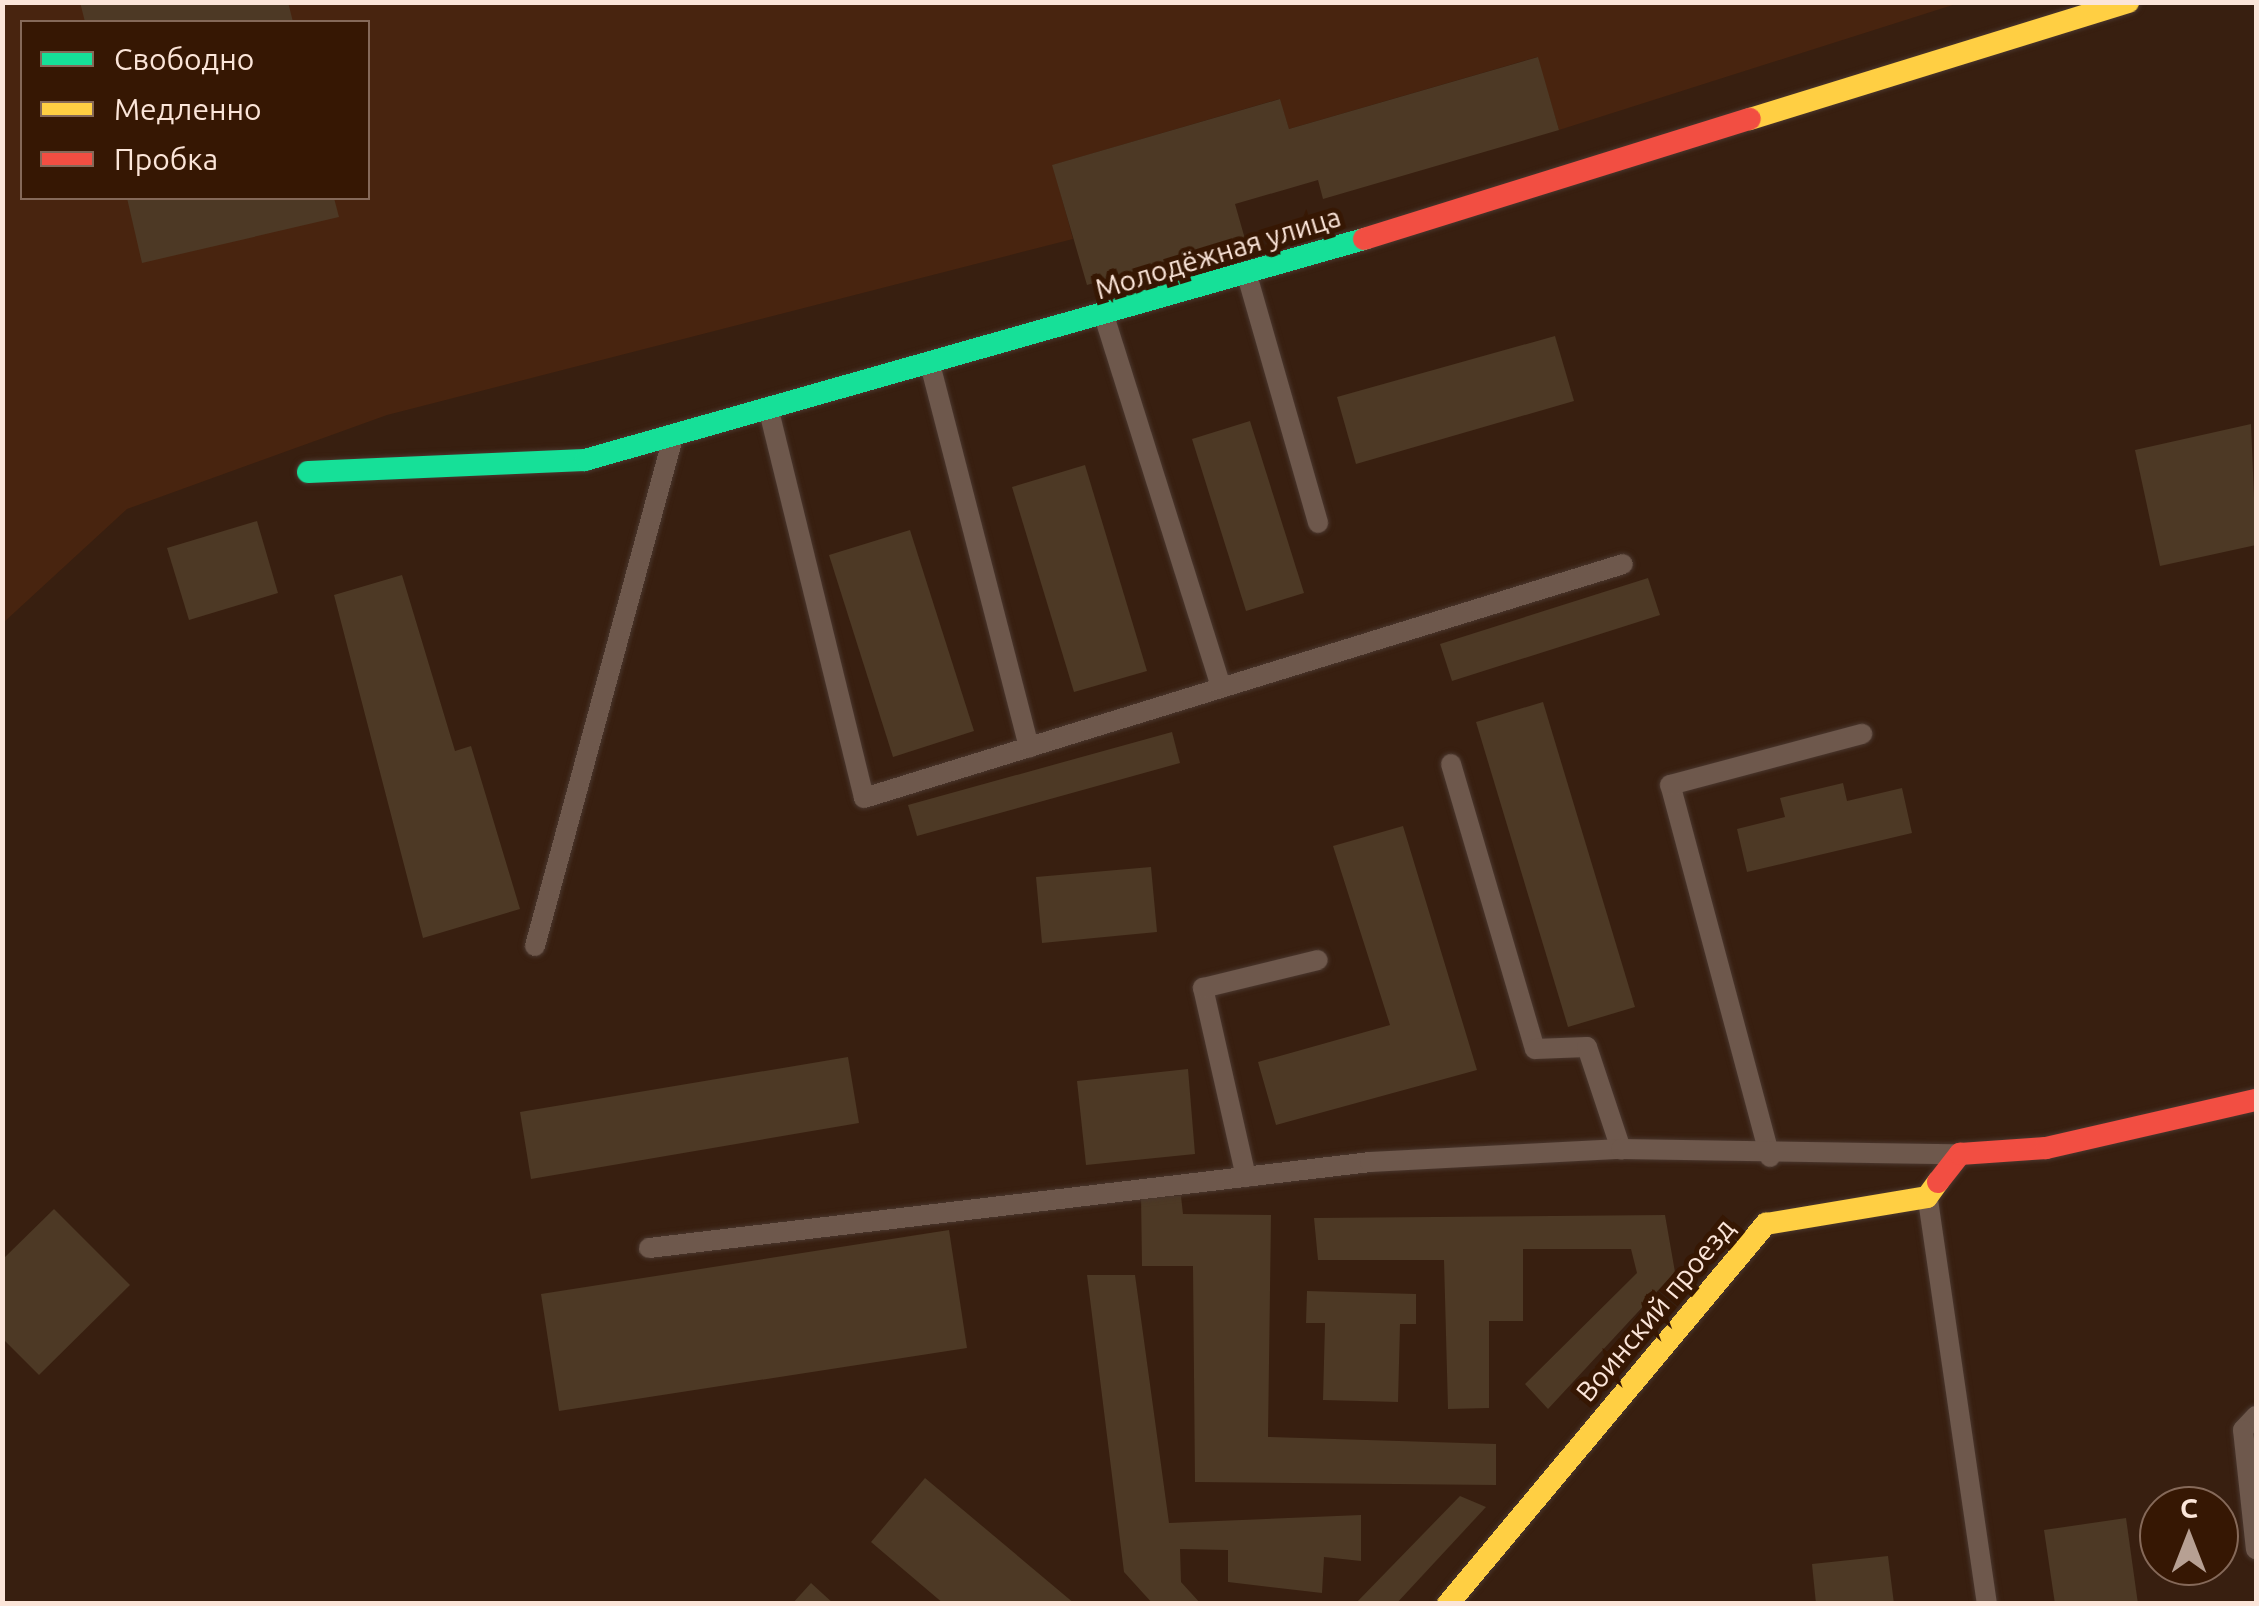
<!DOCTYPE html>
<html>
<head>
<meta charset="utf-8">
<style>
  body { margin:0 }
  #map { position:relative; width:2259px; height:1606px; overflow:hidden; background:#381f10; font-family:Ubuntu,sans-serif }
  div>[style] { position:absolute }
  .built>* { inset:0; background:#48240f }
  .building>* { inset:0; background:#4d3925 }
  .roads { filter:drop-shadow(0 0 2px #4a372e) drop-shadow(0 0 2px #4a372e) }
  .lane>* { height:20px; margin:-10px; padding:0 10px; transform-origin:10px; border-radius:10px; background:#6e584c }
  .fast>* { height:22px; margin:-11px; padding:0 11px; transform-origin:11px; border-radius:11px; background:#16e098 }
  .slow>* { height:22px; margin:-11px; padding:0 11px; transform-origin:11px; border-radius:11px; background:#ffcf43 }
  .jam>* { height:22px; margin:-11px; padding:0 11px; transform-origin:11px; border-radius:11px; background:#f24e42 }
  span { translate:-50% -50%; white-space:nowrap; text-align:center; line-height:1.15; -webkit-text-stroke:10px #361703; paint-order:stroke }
  .street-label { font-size:28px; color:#fbe5d9 }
  .frame { position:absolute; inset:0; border:5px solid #fbe5d9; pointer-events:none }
  .legend { position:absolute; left:20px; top:20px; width:350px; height:180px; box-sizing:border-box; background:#361703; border:2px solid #856959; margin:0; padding:12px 18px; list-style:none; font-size:30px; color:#fbe5d9 }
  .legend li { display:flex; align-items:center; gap:20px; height:50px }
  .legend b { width:50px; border:2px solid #856959 }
  .north { position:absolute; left:2139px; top:1486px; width:100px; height:100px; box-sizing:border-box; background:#361703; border:2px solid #856959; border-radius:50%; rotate:0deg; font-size:28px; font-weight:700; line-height:40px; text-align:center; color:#fbe5d9 }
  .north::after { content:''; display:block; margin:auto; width:35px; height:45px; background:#b7a093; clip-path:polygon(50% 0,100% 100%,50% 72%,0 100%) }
</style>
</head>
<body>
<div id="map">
  <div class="built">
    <div style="clip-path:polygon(evenodd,3px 3px,1959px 3px,1559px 130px,1537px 57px,1289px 129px,1279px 99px,1053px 165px,1073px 239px,387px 415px,127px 509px,3px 623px,3px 3px,22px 22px,368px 22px,368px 198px,22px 198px,22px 22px)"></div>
  </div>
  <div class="building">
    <div style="clip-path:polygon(80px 2px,288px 2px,293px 22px,85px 22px)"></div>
    <div style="clip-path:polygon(1538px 57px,1559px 130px,1323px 199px,1318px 180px,1235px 204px,1245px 239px,1087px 285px,1052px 165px,1280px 99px,1289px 129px)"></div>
    <div style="clip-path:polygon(127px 198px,334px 198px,339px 217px,142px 263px)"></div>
    <div style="clip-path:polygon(1555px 336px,1574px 401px,1356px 464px,1337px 397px)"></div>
    <div style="clip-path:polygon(1250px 421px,1304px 593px,1246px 611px,1192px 439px)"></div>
    <div style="clip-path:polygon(2251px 424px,2256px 545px,2160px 566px,2135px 450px)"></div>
    <div style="clip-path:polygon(1085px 465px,1147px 671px,1074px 692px,1012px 487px)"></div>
    <div style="clip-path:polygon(257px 521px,278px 593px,189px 620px,167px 548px)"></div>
    <div style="clip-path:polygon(910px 530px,974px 731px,893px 757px,829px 555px)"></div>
    <div style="clip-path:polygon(402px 575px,455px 751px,471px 746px,520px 909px,423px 938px,334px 595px)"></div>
    <div style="clip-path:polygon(1648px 578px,1660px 615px,1452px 681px,1440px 644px)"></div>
    <div style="clip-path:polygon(1543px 702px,1635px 1007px,1568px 1027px,1476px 722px)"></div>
    <div style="clip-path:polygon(1172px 732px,1180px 763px,917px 836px,908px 805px)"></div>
    <div style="clip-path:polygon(1843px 783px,1847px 801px,1902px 788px,1912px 833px,1747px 872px,1737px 829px,1785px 817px,1780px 798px)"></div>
    <div style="clip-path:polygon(1403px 826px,1477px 1070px,1276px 1125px,1258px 1062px,1390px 1025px,1333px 846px)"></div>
    <div style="clip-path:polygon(1151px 867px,1157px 932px,1042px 943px,1036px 877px)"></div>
    <div style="clip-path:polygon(848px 1057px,859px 1123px,531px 1179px,520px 1112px)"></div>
    <div style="clip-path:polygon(1188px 1069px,1195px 1154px,1086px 1165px,1077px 1081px)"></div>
    <div style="clip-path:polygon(1141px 1195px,1181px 1196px,1183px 1214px,1271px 1215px,1268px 1437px,1496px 1444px,1496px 1485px,1195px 1482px,1193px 1266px,1142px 1266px)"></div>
    <div style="clip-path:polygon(54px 1209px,130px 1285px,39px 1375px,2px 1338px,2px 1260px)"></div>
    <div style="clip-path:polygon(1665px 1215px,1675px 1272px,1548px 1409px,1525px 1384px,1637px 1273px,1631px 1249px,1523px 1249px,1523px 1321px,1489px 1321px,1489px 1408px,1448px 1409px,1444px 1260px,1318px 1260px,1314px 1218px)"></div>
    <div style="clip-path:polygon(949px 1230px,967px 1348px,559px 1411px,541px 1294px)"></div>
    <div style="clip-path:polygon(1087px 1275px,1135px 1275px,1169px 1523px,1361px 1515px,1361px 1561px,1324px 1557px,1322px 1593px,1228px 1582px,1228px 1550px,1180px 1549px,1181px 1582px,1201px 1604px,1153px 1604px,1124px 1572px)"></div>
    <div style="clip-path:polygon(1307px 1291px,1416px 1294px,1416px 1324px,1400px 1324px,1398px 1402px,1323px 1400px,1325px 1323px,1306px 1323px)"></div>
    <div style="clip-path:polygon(925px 1478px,1075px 1604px,944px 1604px,871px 1542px)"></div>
    <div style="clip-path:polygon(1460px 1496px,1486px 1507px,1396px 1604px,1355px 1604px)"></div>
    <div style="clip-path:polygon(2126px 1518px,2138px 1604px,2055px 1604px,2044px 1530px)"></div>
    <div style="clip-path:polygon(1888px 1556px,1894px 1604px,1816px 1604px,1812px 1564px)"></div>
    <div style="clip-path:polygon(811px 1583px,834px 1604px,792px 1604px)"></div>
  </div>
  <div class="roads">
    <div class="lane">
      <div style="left:1247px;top:275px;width:258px;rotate:74deg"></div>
      <div style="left:1106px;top:322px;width:383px;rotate:72.5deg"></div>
      <div style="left:931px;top:368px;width:392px;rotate:75.5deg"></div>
      <div style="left:769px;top:411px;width:398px;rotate:76.2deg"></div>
      <div style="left:864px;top:798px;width:794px;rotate:-17.13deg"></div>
      <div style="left:1451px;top:764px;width:297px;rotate:73.6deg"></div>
      <div style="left:1535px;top:1049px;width:52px;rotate:-2.2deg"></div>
      <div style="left:1587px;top:1047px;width:108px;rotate:71.6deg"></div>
      <div style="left:535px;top:946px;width:523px;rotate:-74.82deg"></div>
      <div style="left:1770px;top:1157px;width:385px;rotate:-105deg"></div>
      <div style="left:1670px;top:785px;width:199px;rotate:-14.9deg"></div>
      <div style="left:1246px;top:1177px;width:194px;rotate:-102.8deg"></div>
      <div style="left:1203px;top:988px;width:118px;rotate:-13.7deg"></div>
      <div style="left:1928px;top:1200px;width:408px;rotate:81.7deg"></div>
      <div style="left:649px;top:1248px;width:726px;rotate:-6.8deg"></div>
      <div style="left:1370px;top:1162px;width:251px;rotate:-3deg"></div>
      <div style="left:1621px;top:1149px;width:332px;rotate:0.9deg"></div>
      <div style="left:2256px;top:1416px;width:19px;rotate:133deg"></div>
      <div style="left:2243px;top:1430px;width:120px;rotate:83.8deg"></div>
    </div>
    <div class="fast">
      <div style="left:308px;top:472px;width:277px;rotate:-2.5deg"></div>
      <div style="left:585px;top:460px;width:810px;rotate:-15.84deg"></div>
    </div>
    <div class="slow">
      <div style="left:1750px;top:119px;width:396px;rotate:-17.2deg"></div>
      <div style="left:1448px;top:1604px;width:496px;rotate:-50.1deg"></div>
      <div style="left:1766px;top:1224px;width:163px;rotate:-9.5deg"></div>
      <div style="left:1927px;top:1197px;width:19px;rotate:-54deg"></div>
    </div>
    <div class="jam">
      <div style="left:1364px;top:239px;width:404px;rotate:-17.3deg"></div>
      <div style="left:1938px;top:1182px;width:36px;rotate:-52deg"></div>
      <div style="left:1960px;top:1154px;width:86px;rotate:-4deg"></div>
      <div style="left:2046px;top:1148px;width:215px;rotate:-12.9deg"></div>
    </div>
  </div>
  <div class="street-label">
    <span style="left:1218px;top:253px;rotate:-17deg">Молодёжная улица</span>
    <span style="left:1655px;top:1310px;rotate:-50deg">Воинский проезд</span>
  </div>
  <div class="frame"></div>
  <ul class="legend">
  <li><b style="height:12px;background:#16e098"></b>Свободно</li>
  <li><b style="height:12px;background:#ffcf43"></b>Медленно</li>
  <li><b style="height:12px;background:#f24e42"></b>Пробка</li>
  </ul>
  <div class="north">С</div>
</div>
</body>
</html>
